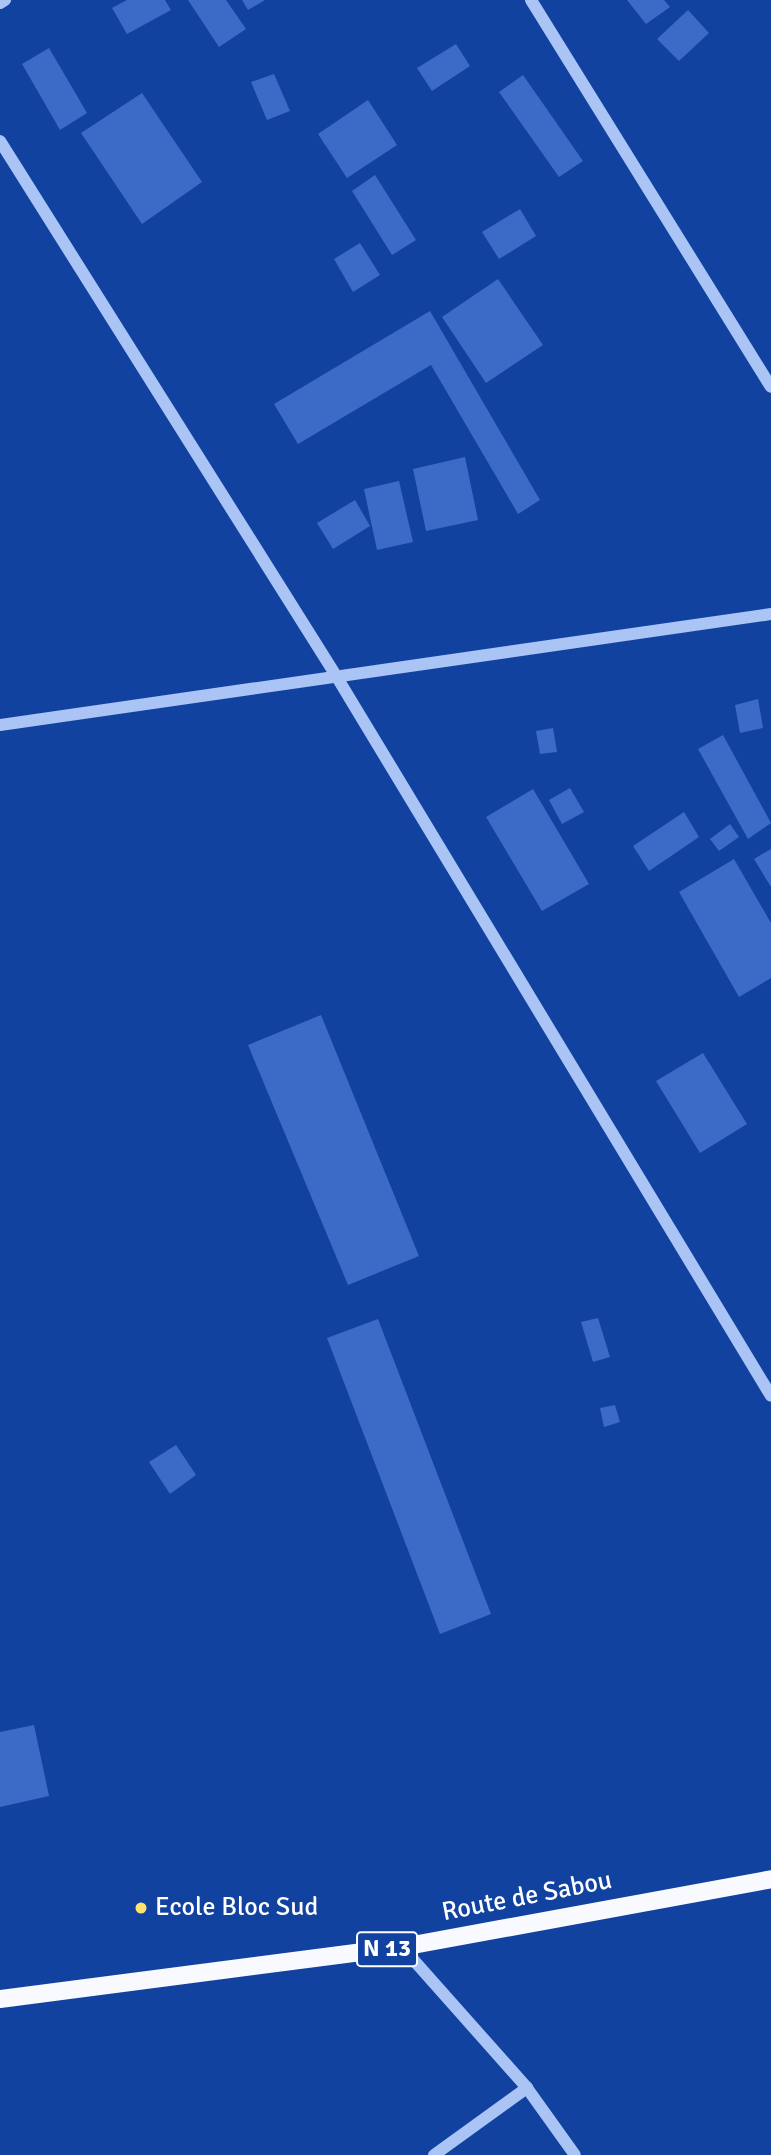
<!DOCTYPE html>
<html>
<head>
<meta charset="utf-8">
<style>
  body { margin:0 }
  #map { position:relative; width:771px; height:2155px; overflow:hidden; background:#1242a0; font-family:Signika,sans-serif }
  div>[style] { position:absolute }
  .building>* { inset:0; background:#3b6bc7 }
  .minor>* { height:12px; margin:-6px; padding:0 6px; transform-origin:6px; border-radius:6px; background:#aac4f5 }
  .major>* { height:18px; margin:-9px; padding:0 9px; transform-origin:9px; border-radius:9px; background:#f8faff }
  .dots>* { width:19px; height:19px; translate:-50% -50%; box-sizing:border-box; border:4px solid #1242a0; border-radius:50% }
  span { translate:-50% -50%; white-space:nowrap; text-align:center; line-height:1.15; -webkit-text-stroke:7px #1242a0; paint-order:stroke }
  .shield-label span { padding:2px 5px; background:#1242a0; border:2px solid; border-radius:5px; -webkit-text-stroke-width:0 }
  .shield-label { font-size:24px; color:#fff; font-weight:700 }
  .street-label { font-size:26px; color:#fff }
  .poi-label { font-size:26px; color:#fff }
  .left { translate:0 -50%; text-align:left }
</style>
</head>
<body>
<div id="map">
  <div class="building">
    <div style="clip-path:polygon(127px 0,165px 0,171px 10px,127px 34px,112px 8px)"></div>
    <div style="clip-path:polygon(188px 0,226px 0,246px 29px,219px 47px)"></div>
    <div style="clip-path:polygon(242px 0,265px 0,248px 10px)"></div>
    <div style="clip-path:polygon(627px 0,664px 0,670px 7px,646px 24px)"></div>
    <div style="clip-path:polygon(688px 10px,709px 33px,679px 61px,657px 39px)"></div>
    <div style="clip-path:polygon(456px 44px,470px 66px,432px 91px,417px 68px)"></div>
    <div style="clip-path:polygon(49px 48px,87px 113px,60px 130px,22px 64px)"></div>
    <div style="clip-path:polygon(274px 74px,290px 111px,267px 120px,251px 82px)"></div>
    <div style="clip-path:polygon(523px 75px,583px 161px,559px 177px,499px 92px)"></div>
    <div style="clip-path:polygon(142px 93px,202px 182px,142px 224px,81px 133px)"></div>
    <div style="clip-path:polygon(368px 100px,397px 145px,347px 178px,318px 134px)"></div>
    <div style="clip-path:polygon(375px 175px,416px 240px,392px 255px,352px 191px)"></div>
    <div style="clip-path:polygon(520px 209px,536px 236px,499px 259px,482px 232px)"></div>
    <div style="clip-path:polygon(360px 243px,380px 275px,353px 292px,334px 259px)"></div>
    <div style="clip-path:polygon(498px 279px,543px 345px,486px 383px,442px 317px)"></div>
    <div style="clip-path:polygon(430px 311px,540px 500px,518px 514px,431px 365px,298px 444px,274px 404px)"></div>
    <div style="clip-path:polygon(465px 457px,478px 520px,426px 531px,413px 469px)"></div>
    <div style="clip-path:polygon(399px 481px,413px 542px,377px 550px,364px 489px)"></div>
    <div style="clip-path:polygon(355px 500px,370px 526px,333px 549px,317px 523px)"></div>
    <div style="clip-path:polygon(758px 699px,763px 728px,740px 733px,735px 705px)"></div>
    <div style="clip-path:polygon(553px 728px,557px 752px,540px 754px,536px 731px)"></div>
    <div style="clip-path:polygon(723px 735px,771px 823px,748px 839px,698px 749px)"></div>
    <div style="clip-path:polygon(570px 788px,584px 812px,562px 824px,549px 800px)"></div>
    <div style="clip-path:polygon(533px 789px,589px 884px,542px 911px,486px 817px)"></div>
    <div style="clip-path:polygon(684px 812px,699px 837px,649px 871px,633px 846px)"></div>
    <div style="clip-path:polygon(730px 824px,739px 837px,719px 851px,710px 839px)"></div>
    <div style="clip-path:polygon(771px 849px,771px 887px,754px 859px)"></div>
    <div style="clip-path:polygon(734px 859px,771px 923px,771px 978px,739px 997px,679px 892px)"></div>
    <div style="clip-path:polygon(321px 1015px,419px 1256px,348px 1285px,248px 1045px)"></div>
    <div style="clip-path:polygon(703px 1053px,747px 1124px,700px 1153px,656px 1081px)"></div>
    <div style="clip-path:polygon(598px 1318px,610px 1357px,593px 1362px,581px 1322px)"></div>
    <div style="clip-path:polygon(378px 1319px,491px 1614px,440px 1634px,327px 1338px)"></div>
    <div style="clip-path:polygon(615px 1405px,620px 1422px,604px 1427px,600px 1408px)"></div>
    <div style="clip-path:polygon(176px 1445px,196px 1475px,170px 1494px,149px 1462px)"></div>
    <div style="clip-path:polygon(34px 1725px,49px 1796px,0 1807px,0 1732px)"></div>
  </div>
  <div class="minor">
    <div style="left:531px;top:0;width:455px;rotate:58.2deg"></div>
    <div style="left:0;top:3px;width:6px;rotate:-31deg"></div>
    <div style="left:0;top:141px;width:630px;rotate:57.85deg"></div>
    <div style="left:335px;top:674px;width:843px;rotate:58.87deg"></div>
    <div style="left:0;top:725px;width:779px;rotate:-8.19deg"></div>
    <div style="left:402px;top:1947px;width:188px;rotate:48.4deg"></div>
    <div style="left:527px;top:2088px;width:82px;rotate:54.4deg"></div>
    <div style="left:434px;top:2155px;width:115px;rotate:-35.8deg"></div>
  </div>
  <div class="major">
    <div style="left:0;top:1999px;width:405px;rotate:-7.4deg"></div>
    <div style="left:402px;top:1947px;width:375px;rotate:-10.4deg"></div>
  </div>
  <div class="dots">
    <div style="left:141px;top:1908px;background:#ffe36e"></div>
  </div>
  <div class="shield-label">
    <span style="left:387px;top:1949px">N 13</span>
  </div>
  <div class="street-label">
    <span style="left:527px;top:1897px;rotate:-11deg">Route de Sabou</span>
  </div>
  <div class="poi-label">
    <span class="left" style="left:155px;top:1908px">Ecole Bloc Sud</span>
  </div>
</div>
</body>
</html>
